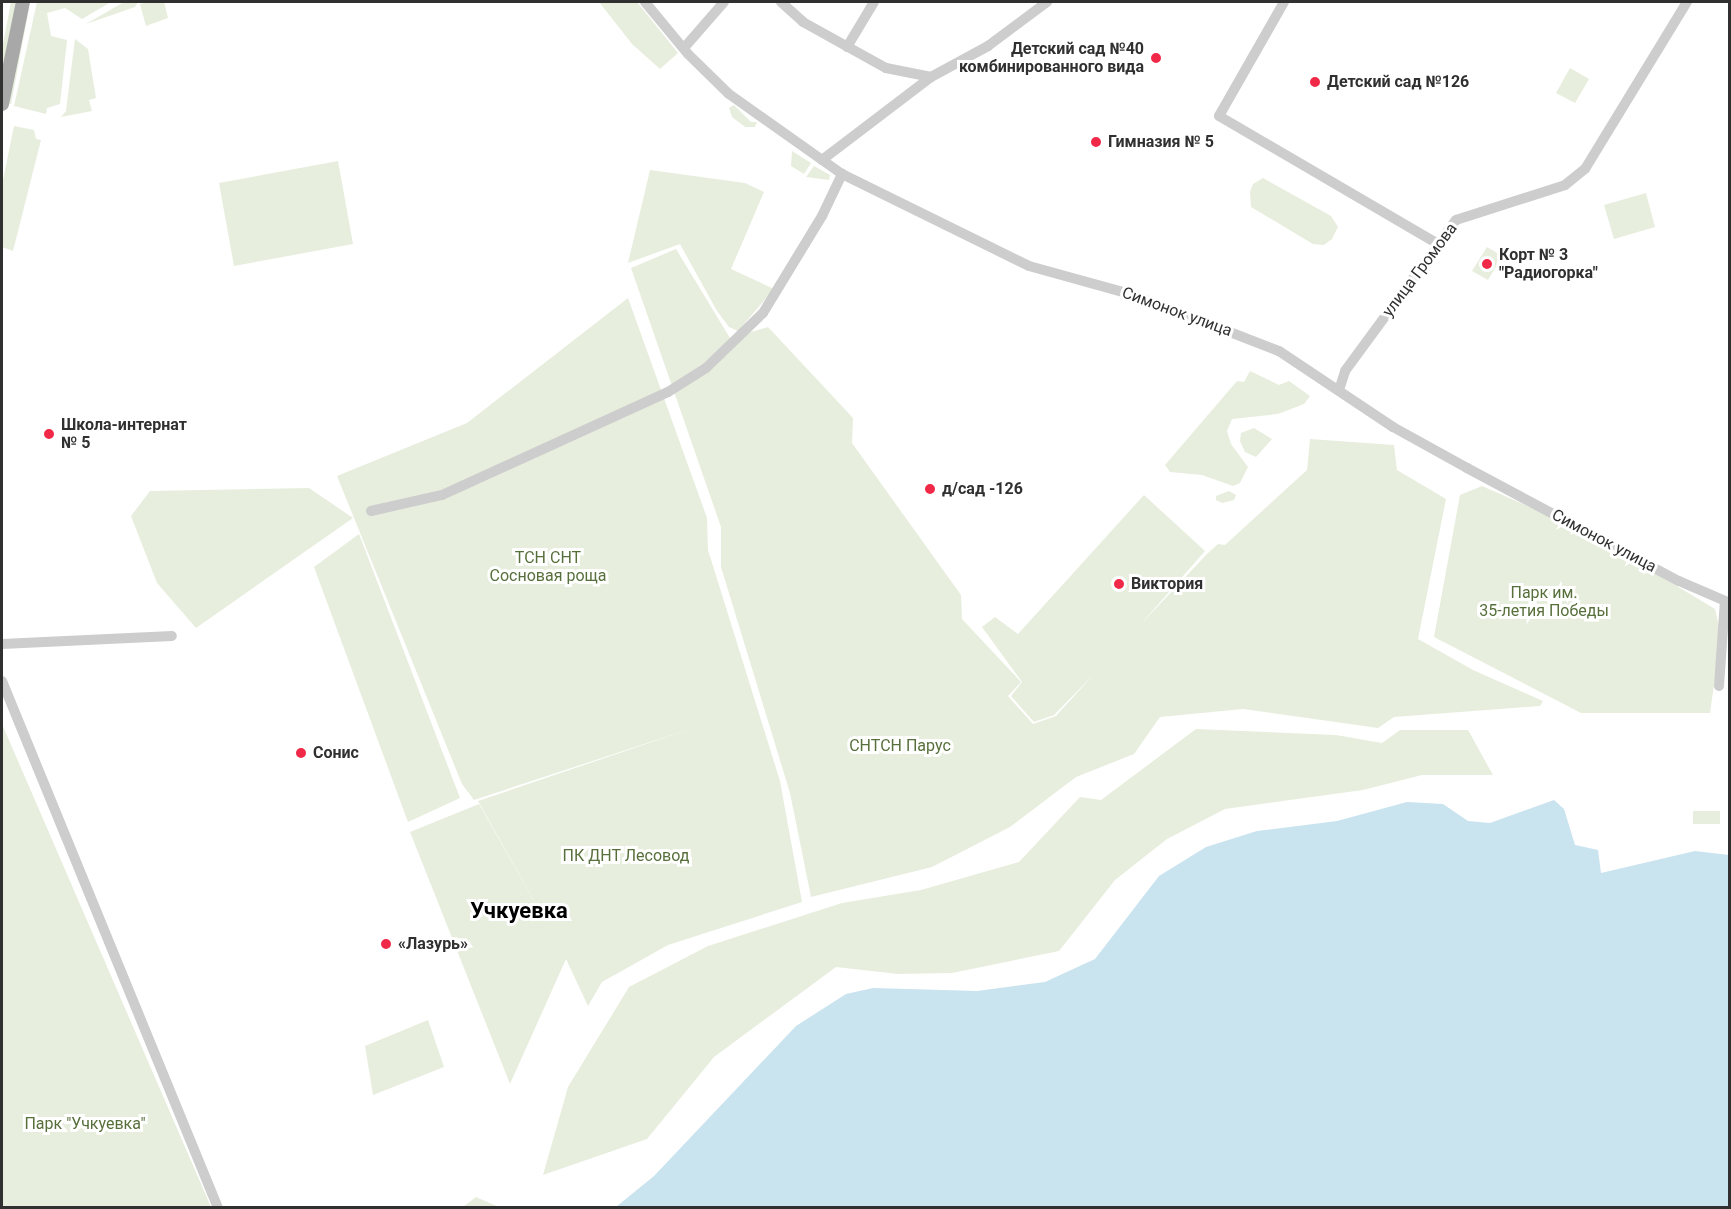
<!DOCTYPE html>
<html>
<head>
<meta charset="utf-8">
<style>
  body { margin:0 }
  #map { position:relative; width:1731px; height:1209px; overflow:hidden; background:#fff; font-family:Roboto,sans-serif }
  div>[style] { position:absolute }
  .green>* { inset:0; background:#e7eedd }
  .water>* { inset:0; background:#c9e3ef }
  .minor>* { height:10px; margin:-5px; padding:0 5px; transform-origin:5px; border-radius:5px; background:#cdcdcd }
  .major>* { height:14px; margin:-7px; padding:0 7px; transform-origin:7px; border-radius:7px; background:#a8a8a8 }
  .dots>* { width:16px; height:16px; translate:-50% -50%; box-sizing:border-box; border:3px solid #fff; border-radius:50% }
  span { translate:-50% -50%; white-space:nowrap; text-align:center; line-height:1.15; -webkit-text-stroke:6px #fff; paint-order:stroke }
  .poi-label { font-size:16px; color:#303030; font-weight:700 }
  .right { translate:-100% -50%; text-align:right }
  .left { translate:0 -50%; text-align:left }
  .street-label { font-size:16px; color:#303030 }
  .park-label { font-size:16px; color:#576f3a }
  .district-label { font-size:22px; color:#000; font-weight:700 }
  .frame { position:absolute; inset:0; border:3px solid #303030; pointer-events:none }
</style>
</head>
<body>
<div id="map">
  <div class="green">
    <div style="clip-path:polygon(11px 2px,19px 2px,2px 91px,2px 49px)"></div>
    <div style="clip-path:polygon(37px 2px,111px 2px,82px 19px,65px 8px,47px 13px,51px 36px,67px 40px,60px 104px,47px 108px,46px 114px,14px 106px)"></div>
    <div style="clip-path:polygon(124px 2px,138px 2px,135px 7px,86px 24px)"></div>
    <div style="clip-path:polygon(148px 2px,164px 2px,168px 18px,146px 26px,140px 4px)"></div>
    <div style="clip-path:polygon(599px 2px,637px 2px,678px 53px,660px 69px,632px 44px)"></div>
    <div style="clip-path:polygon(30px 3px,11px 104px,6px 103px)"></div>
    <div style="clip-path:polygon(75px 39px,88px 49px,96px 98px,89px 100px,92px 111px,61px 117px,66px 111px)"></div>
    <div style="clip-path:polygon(1570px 68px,1589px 79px,1575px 103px,1556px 93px)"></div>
    <div style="clip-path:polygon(734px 105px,751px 122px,757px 122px,755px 127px,745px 127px,732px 117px,729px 108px)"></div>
    <div style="clip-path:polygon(14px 126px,34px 130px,36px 139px,41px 140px,13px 251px,2px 247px,2px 185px)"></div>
    <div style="clip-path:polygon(792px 151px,811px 163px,804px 174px,791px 166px)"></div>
    <div style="clip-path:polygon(338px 161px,353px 244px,234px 266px,219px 183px)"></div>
    <div style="clip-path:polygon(814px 166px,830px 175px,829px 180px,806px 177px)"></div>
    <div style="clip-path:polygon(650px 170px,745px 183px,764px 192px,731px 269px,774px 289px,738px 331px,729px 327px,717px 311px,680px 244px,628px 263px)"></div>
    <div style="clip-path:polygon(1263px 178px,1331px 216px,1338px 227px,1332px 239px,1324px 245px,1313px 244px,1251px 207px,1250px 192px,1253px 184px)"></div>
    <div style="clip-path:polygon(1646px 193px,1655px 227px,1614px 239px,1604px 205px)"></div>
    <div style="clip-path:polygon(1487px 247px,1502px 256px,1488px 280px,1472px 271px)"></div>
    <div style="clip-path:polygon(676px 249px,730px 338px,768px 327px,853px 418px,852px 443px,961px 595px,962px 619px,1021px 682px,1008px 696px,1033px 724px,1056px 716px,1094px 674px,1054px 715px,1034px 722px,1011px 696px,1022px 682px,982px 627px,995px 617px,1018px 634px,1144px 495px,1205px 551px,1140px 625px,1207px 554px,1218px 544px,1225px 545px,1307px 470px,1310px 439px,1394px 445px,1397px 470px,1446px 499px,1418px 639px,1473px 670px,1543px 701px,1540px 706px,1394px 717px,1378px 728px,1243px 709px,1160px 717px,1134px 754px,1076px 777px,1010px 827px,932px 867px,811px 897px,790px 793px,721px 567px,721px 527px,631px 268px)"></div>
    <div style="clip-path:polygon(628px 298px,707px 518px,708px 550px,780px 781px,802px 902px,668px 945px,602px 982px,588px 1006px,566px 959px,510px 1084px,410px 832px,479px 804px,558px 943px,478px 801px,696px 727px,474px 800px,462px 784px,337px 476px,467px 423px)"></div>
    <div style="clip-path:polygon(1250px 371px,1279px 385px,1289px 381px,1310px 396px,1304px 404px,1278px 414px,1232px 419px,1227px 431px,1231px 444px,1248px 467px,1240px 483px,1233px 486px,1202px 475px,1170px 472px,1165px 465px,1237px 381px,1244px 382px)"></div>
    <div style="clip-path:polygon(1254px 428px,1272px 439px,1256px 457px,1245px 452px,1240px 441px,1241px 433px)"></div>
    <div style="clip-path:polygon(1482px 486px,1585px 531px,1715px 609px,1721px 635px,1710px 713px,1581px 713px,1434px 637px,1460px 495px)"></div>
    <div style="clip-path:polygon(309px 488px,353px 518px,196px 628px,157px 583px,131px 516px,150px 491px)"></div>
    <div style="clip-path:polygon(1229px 491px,1236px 495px,1234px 500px,1222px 503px,1216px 500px,1216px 496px)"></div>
    <div style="clip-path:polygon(359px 534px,460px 798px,408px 822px,314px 567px)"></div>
    <div style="clip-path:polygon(2px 724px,211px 1207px,2px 1207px)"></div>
    <div style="clip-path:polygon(1196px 729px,1336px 735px,1382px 743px,1400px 730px,1468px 730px,1493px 775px,1422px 775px,1363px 790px,1225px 809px,1167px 839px,1115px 880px,1059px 951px,952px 973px,898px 974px,836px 967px,714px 1057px,647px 1139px,543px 1175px,568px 1087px,629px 987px,708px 946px,842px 903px,921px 890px,1019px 862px,1080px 797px,1101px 800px)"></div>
    <div style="clip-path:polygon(1693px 811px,1720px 811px,1720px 824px,1693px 824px)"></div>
    <div style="clip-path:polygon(428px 1020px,444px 1067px,373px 1095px,365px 1046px)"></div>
    <div style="clip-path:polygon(476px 1197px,499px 1207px,463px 1207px)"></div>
  </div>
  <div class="water">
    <div style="clip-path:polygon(1554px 800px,1564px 809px,1575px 845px,1598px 850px,1601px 873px,1695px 851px,1729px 855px,1729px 1207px,616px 1207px,654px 1176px,796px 1026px,846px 994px,873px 988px,977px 991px,1045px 982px,1095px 959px,1159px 876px,1206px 847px,1257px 831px,1337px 821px,1407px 802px,1443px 804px,1468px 821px,1490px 823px)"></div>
  </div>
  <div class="minor">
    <div style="left:645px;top:2px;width:67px;rotate:50.4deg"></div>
    <div style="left:688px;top:54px;width:57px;rotate:44.3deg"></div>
    <div style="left:729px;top:94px;width:138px;rotate:35.3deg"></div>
    <div style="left:842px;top:174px;width:208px;rotate:26.2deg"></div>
    <div style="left:1029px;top:266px;width:112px;rotate:15.5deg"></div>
    <div style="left:1137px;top:296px;width:152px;rotate:21.2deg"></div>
    <div style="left:1279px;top:351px;width:137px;rotate:33.7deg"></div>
    <div style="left:1393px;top:427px;width:85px;rotate:29deg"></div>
    <div style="left:1467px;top:468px;width:240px;rotate:28.1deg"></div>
    <div style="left:1679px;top:581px;width:56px;rotate:23.3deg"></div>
    <div style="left:781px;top:2px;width:30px;rotate:42deg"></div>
    <div style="left:803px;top:22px;width:95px;rotate:29deg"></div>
    <div style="left:886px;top:68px;width:46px;rotate:11.3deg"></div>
    <div style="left:1284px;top:2px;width:131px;rotate:119.7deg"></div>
    <div style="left:1219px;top:116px;width:254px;rotate:30.3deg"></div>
    <div style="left:847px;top:47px;width:52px;rotate:-59deg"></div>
    <div style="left:684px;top:48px;width:61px;rotate:-49deg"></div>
    <div style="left:822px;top:160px;width:137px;rotate:-37.3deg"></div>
    <div style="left:931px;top:77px;width:65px;rotate:-28.5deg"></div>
    <div style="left:988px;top:46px;width:74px;rotate:-36.7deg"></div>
    <div style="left:1339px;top:390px;width:20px;rotate:-72deg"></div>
    <div style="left:1345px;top:371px;width:187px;rotate:-53.7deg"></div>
    <div style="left:1456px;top:220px;width:114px;rotate:-17.8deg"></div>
    <div style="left:1565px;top:185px;width:26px;rotate:-39deg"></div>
    <div style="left:1585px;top:169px;width:196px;rotate:-58.6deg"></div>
    <div style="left:371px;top:511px;width:73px;rotate:-12.7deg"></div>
    <div style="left:442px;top:495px;width:248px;rotate:-24.5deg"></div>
    <div style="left:668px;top:392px;width:45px;rotate:-32.3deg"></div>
    <div style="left:706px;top:368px;width:79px;rotate:-44deg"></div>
    <div style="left:763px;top:313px;width:114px;rotate:-58.7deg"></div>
    <div style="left:822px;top:216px;width:47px;rotate:-64.5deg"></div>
    <div style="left:2px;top:644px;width:170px;rotate:-2.7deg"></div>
    <div style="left:2px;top:681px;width:570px;rotate:67.71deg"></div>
    <div style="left:1719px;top:686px;width:85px;rotate:-86deg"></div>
  </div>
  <div class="major">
    <div style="left:2px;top:104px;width:104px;rotate:-78.4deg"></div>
  </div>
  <div class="dots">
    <div style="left:1156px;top:58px;background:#f02948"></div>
    <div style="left:1315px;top:82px;background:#f02948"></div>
    <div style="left:1096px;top:142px;background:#f02948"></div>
    <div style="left:1487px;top:264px;background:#f02948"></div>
    <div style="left:49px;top:434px;background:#f02948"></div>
    <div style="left:930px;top:489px;background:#f02948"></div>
    <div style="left:1119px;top:584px;background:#f02948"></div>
    <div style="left:301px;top:753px;background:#f02948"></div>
    <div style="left:386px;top:944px;background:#f02948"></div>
  </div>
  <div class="poi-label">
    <span class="right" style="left:1144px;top:58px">Детский сад №40<br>комбинированного вида</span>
    <span class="left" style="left:1327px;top:82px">Детский сад №126</span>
    <span class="left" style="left:1108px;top:142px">Гимназия № 5</span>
    <span class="left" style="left:1499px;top:264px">Корт № 3<br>"Радиогорка"</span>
    <span class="left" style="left:61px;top:434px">Школа-интернат<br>№ 5</span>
    <span class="left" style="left:942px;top:489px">д/сад -126</span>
    <span class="left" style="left:1131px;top:584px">Виктория</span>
    <span class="left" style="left:313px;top:753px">Сонис</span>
    <span class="left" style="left:398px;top:944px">«Лазурь»</span>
  </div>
  <div class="street-label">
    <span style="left:1420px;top:270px;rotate:-53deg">улица Громова</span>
    <span style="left:1177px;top:312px;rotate:20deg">Симонок улица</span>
    <span style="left:1604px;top:541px;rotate:28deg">Симонок улица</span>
  </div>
  <div class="park-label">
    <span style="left:548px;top:567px">ТСН СНТ<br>Сосновая роща</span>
    <span style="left:1544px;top:602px">Парк им.<br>35-летия Победы</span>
    <span style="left:900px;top:746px">СНТСН Парус</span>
    <span style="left:626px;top:856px">ПК ДНТ Лесовод</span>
    <span style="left:85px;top:1124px">Парк "Учкуевка"</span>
  </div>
  <div class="district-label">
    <span style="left:519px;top:911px">Учкуевка</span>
  </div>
  <div class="frame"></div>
</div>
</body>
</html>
